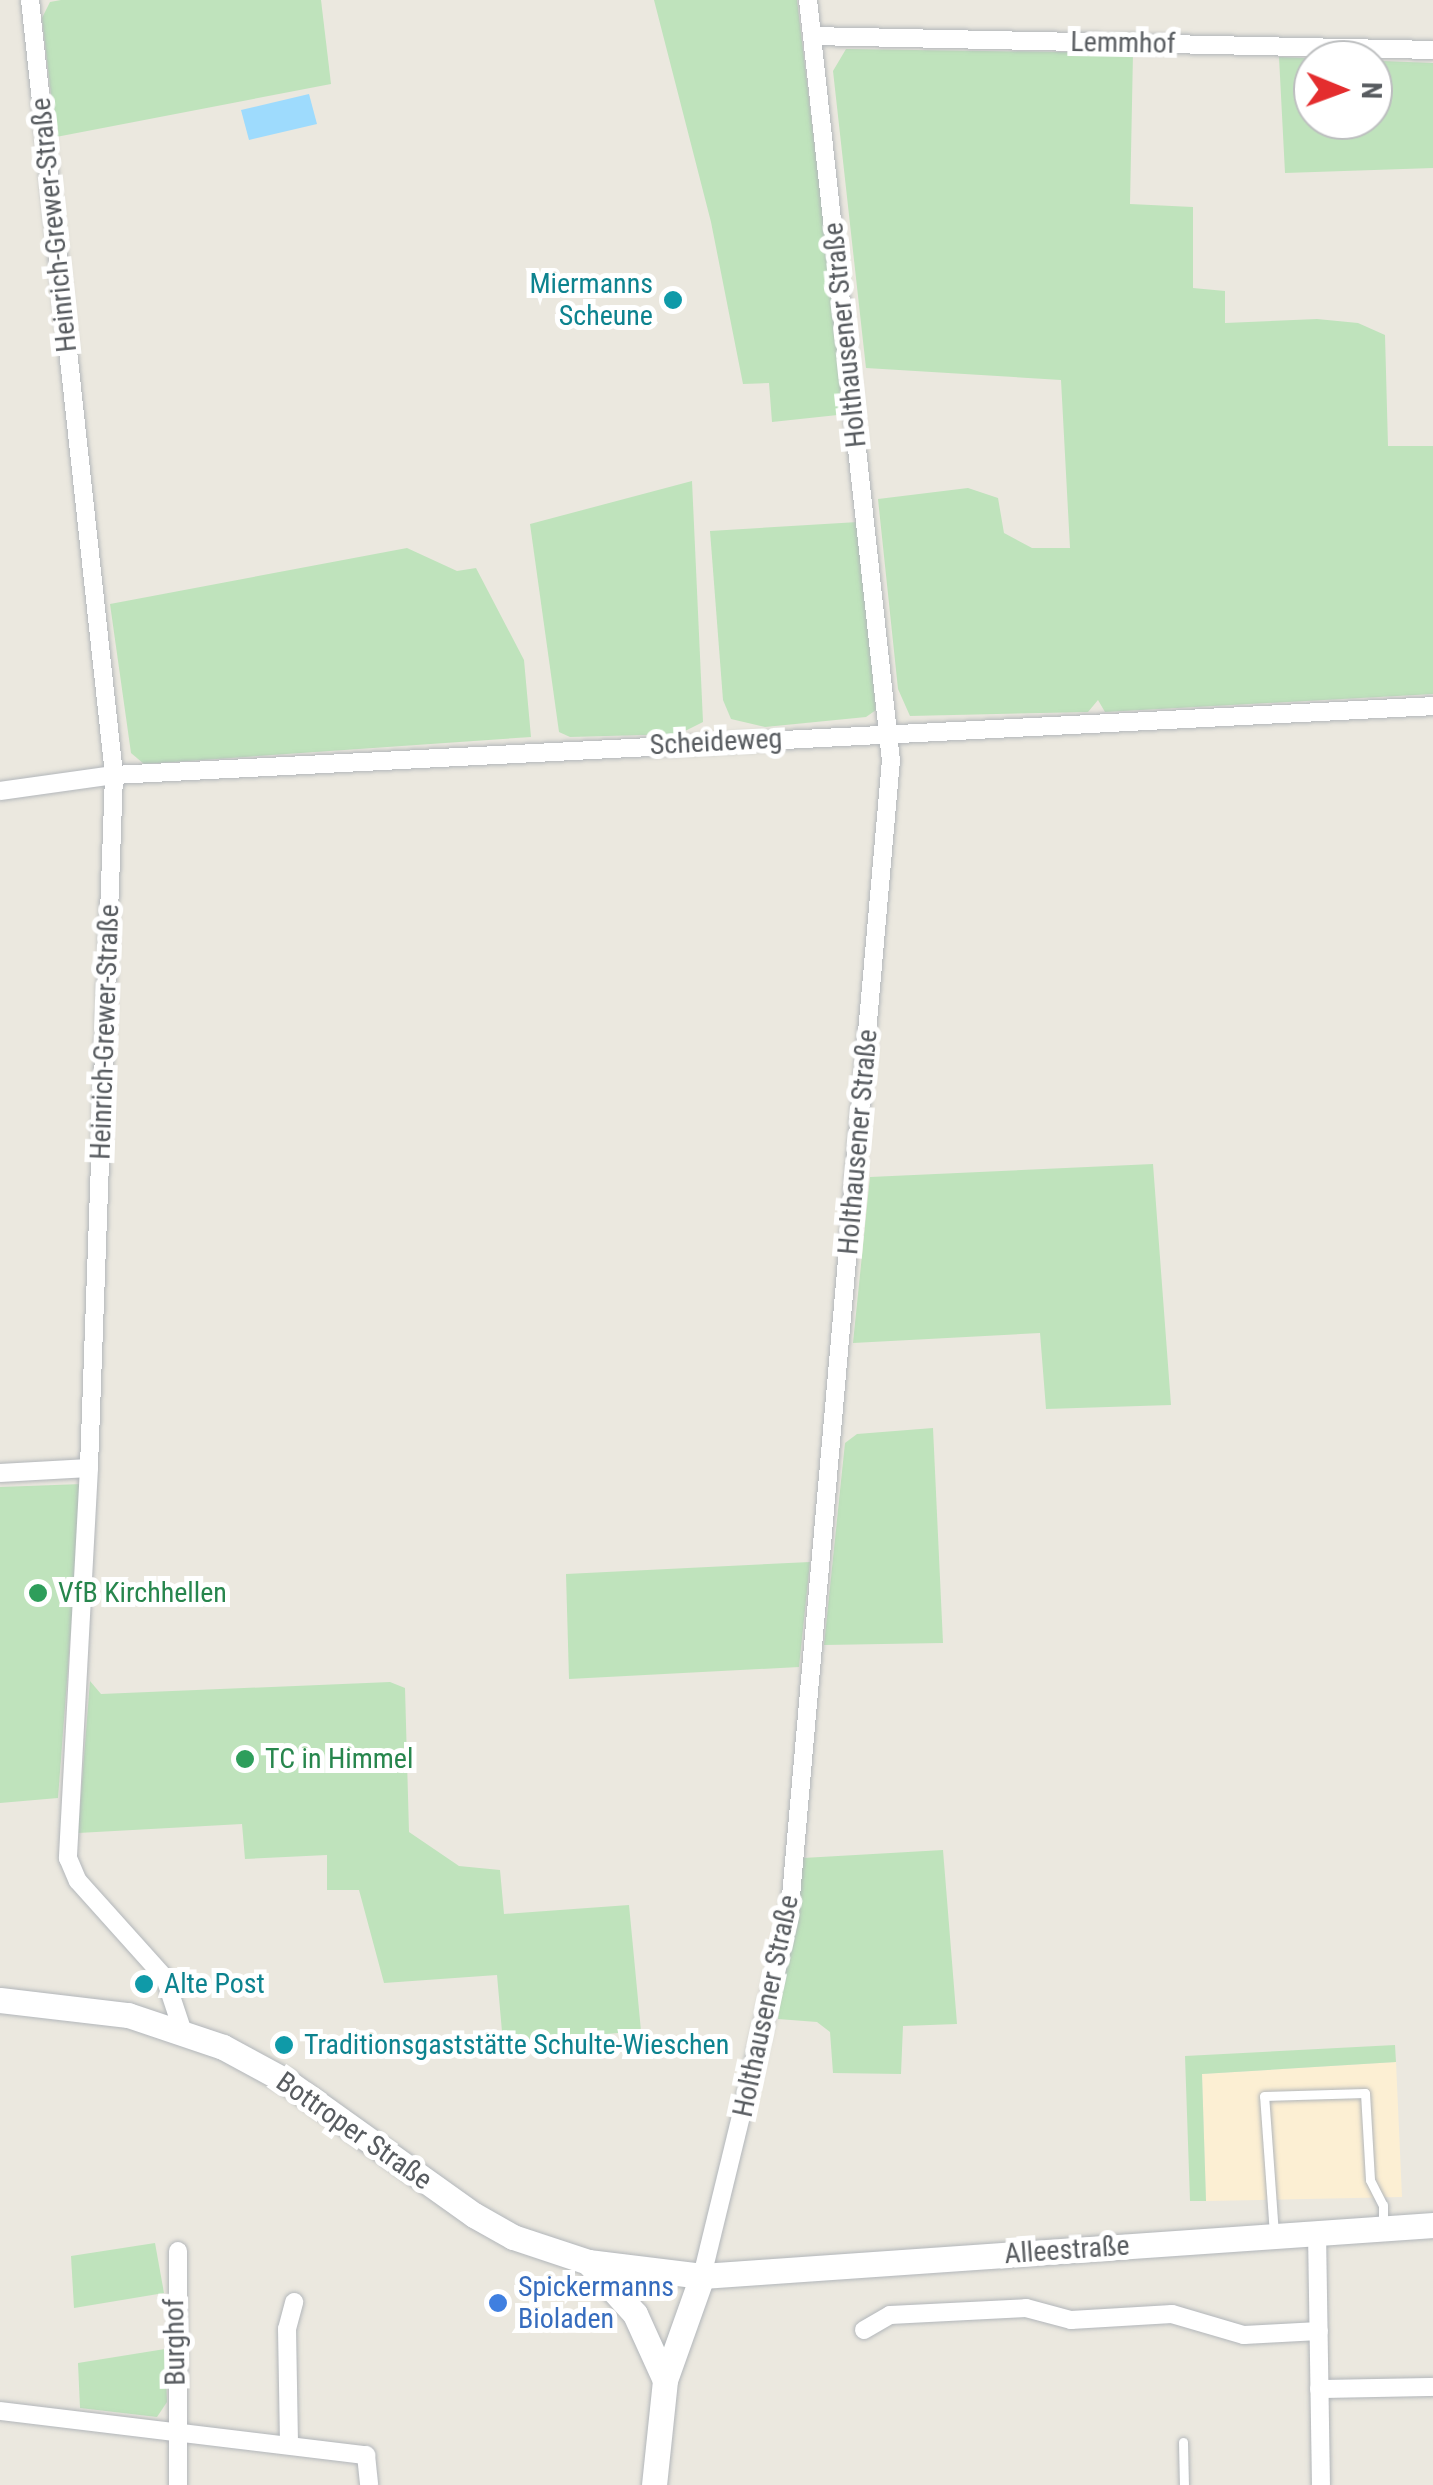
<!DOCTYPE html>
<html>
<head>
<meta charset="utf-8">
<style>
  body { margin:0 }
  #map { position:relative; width:1433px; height:2485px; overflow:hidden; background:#ebe8df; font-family:"Roboto Condensed",sans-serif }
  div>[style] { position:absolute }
  .commercial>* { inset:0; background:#fcefd3 }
  .green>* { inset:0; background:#bfe3bc }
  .water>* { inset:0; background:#9edbfd }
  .roads { filter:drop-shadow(0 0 2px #b2b6ba) drop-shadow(0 0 2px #b2b6ba) }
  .lane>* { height:9px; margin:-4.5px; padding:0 4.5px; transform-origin:4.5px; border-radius:4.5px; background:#fff }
  .street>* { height:18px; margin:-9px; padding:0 9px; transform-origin:9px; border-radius:9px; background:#fff }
  .secondary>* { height:25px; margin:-12.5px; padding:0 12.5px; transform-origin:12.5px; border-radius:12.5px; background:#fff }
  .dots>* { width:28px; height:28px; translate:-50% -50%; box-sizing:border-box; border:5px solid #fff; border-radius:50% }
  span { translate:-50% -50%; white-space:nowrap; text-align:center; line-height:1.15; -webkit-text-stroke:10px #fff; paint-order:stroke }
  .street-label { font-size:28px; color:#585c60 }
  .culture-label { font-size:28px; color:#0d838f }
  .right { translate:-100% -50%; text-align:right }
  .left { translate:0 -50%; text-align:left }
  .leisure-label { font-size:28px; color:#27864d }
  .shop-label { font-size:28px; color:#366cbe }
  .north { position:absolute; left:1293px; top:40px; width:100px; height:100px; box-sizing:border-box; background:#fff; border:2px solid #bcbebf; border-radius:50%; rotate:91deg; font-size:28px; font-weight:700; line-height:40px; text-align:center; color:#585c60 }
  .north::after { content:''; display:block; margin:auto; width:35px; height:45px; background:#e42d2e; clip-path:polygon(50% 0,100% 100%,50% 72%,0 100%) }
</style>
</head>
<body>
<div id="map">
  <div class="commercial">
    <div style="clip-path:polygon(1396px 2062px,1402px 2197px,1206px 2201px,1202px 2074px)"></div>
  </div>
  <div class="green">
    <div style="clip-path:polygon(61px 0,321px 0,331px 84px,56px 137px,42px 18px,50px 2px)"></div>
    <div style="clip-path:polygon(654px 0,797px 0,847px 414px,772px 422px,769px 383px,743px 384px,711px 222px)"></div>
    <div style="clip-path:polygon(846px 49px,1133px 53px,1130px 204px,1193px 207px,1193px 288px,1225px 291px,1225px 323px,1317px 319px,1358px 323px,1385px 335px,1388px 446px,1433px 446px,1433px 694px,1105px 712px,1098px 700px,1088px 712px,910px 716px,898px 689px,878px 499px,968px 488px,998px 498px,1004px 533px,1032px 548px,1070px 548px,1061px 380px,866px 368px,833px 71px)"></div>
    <div style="clip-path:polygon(evenodd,1279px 57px,1433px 63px,1433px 168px,1285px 173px,1279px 57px,1373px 60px,1373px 120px,1313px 120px,1313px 60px,1373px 60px)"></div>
    <div style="clip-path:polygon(692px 481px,703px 722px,679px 734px,570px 737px,559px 732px,530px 524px)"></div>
    <div style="clip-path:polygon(858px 522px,876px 710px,866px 717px,765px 727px,731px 719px,723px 700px,710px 531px)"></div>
    <div style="clip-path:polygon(407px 548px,457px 571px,476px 568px,524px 660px,531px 737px,144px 764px,131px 753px,110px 604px)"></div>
    <div style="clip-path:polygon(1153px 1164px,1171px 1405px,1046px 1409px,1040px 1333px,853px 1343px,870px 1177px)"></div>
    <div style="clip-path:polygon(933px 1428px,943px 1643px,824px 1645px,845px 1443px,857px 1434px)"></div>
    <div style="clip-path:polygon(82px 1484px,58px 1798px,0 1803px,0 1487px)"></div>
    <div style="clip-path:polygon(810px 1562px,799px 1667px,569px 1679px,566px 1574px)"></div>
    <div style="clip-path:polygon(90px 1681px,101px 1694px,390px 1682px,405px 1688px,409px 1832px,459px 1866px,500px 1870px,504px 1914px,629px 1905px,641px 2031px,503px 2043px,497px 1975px,384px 1983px,359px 1890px,327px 1890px,327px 1855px,245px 1859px,242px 1824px,78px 1833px)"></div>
    <div style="clip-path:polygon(943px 1850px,957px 2024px,903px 2026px,901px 2074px,833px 2073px,830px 2032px,817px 2022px,778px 2019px,803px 1858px)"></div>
    <div style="clip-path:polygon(1395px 2045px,1396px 2062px,1202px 2074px,1206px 2201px,1190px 2201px,1185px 2056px)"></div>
    <div style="clip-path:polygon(155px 2243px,164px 2293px,74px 2308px,71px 2256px)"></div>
    <div style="clip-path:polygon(165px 2349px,167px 2402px,157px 2417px,80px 2408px,78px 2363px)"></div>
  </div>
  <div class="water">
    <div style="clip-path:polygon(309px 94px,317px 124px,249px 140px,241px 110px)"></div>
  </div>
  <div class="roads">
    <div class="lane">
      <div style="left:1274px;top:2234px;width:138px;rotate:-94.1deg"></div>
      <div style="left:1264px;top:2096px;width:101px;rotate:-1.7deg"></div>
      <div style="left:1365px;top:2093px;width:87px;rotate:86.7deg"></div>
      <div style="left:1370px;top:2180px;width:28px;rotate:63deg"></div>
      <div style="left:1383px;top:2205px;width:20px;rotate:90deg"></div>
      <div style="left:1183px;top:2442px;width:43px;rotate:88.7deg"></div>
    </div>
    <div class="street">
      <div style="left:30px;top:0;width:780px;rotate:83.81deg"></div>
      <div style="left:114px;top:775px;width:693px;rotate:92.07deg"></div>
      <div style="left:89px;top:1468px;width:391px;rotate:93.1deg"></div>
      <div style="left:68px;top:1858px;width:25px;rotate:67deg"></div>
      <div style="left:78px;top:1881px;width:130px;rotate:48.1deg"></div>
      <div style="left:165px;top:1978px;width:54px;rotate:71.6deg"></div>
      <div style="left:812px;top:36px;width:621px;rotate:1.29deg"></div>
      <div style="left:0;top:791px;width:115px;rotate:-8deg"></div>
      <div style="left:114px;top:775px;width:1321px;rotate:-2.99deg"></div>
      <div style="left:0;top:1473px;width:89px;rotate:-3.2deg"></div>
      <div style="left:1317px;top:2232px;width:253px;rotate:89.1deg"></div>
      <div style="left:702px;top:2276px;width:367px;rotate:-76.3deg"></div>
      <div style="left:789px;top:1919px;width:1162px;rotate:-84.97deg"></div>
      <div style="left:891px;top:761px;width:766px;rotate:-96.22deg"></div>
      <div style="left:864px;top:2330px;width:30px;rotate:-30deg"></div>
      <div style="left:890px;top:2315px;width:136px;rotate:-2.9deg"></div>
      <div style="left:1026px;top:2308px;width:47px;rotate:14.9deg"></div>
      <div style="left:1071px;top:2320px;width:101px;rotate:-3.4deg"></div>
      <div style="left:1172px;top:2314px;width:75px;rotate:16.3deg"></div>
      <div style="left:1244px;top:2335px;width:75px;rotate:-3.1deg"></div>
      <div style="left:1319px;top:2389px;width:114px;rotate:-1deg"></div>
      <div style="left:0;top:2411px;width:369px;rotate:6.9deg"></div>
      <div style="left:366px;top:2455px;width:30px;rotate:84deg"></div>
      <div style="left:289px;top:2443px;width:114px;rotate:-91deg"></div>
      <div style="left:287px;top:2329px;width:28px;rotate:-75deg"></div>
      <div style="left:178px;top:2485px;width:234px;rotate:-90deg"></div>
    </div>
    <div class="secondary">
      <div style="left:0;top:2000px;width:129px;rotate:6.7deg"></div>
      <div style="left:128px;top:2015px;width:100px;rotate:18.6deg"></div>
      <div style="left:223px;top:2047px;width:72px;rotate:28.4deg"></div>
      <div style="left:286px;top:2081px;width:231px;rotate:35.5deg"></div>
      <div style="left:474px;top:2215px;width:45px;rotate:29.4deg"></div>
      <div style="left:513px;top:2237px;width:79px;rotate:18.4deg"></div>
      <div style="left:588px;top:2262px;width:115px;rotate:7deg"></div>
      <div style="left:702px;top:2276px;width:733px;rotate:-3.99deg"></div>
      <div style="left:588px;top:2262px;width:70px;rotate:47.9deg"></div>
      <div style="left:635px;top:2314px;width:72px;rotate:65.6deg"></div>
      <div style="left:654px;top:2485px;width:106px;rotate:-84deg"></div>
      <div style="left:665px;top:2380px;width:110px;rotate:-70.4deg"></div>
    </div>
  </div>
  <div class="dots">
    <div style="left:673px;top:300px;background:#0f9aa8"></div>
    <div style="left:38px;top:1593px;background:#2e9e5b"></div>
    <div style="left:245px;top:1759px;background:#2e9e5b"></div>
    <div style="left:144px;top:1984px;background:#0f9aa8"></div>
    <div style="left:284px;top:2045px;background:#0f9aa8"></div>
    <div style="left:498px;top:2303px;background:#3f7fe0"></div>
  </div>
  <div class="street-label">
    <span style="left:1123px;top:43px;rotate:1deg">Lemmhof</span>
    <span style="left:54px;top:225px;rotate:-96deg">Heinrich-Grewer-Straße</span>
    <span style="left:845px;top:335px;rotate:-96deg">Holthausener Straße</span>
    <span style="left:716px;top:742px;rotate:-3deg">Scheideweg</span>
    <span style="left:105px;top:1032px;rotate:-88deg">Heinrich-Grewer-Straße</span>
    <span style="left:858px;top:1142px;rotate:-85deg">Holthausener Straße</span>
    <span style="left:766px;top:2006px;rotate:-78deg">Holthausener Straße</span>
    <span style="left:354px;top:2131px;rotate:35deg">Bottroper Straße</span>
    <span style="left:1067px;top:2250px;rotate:-4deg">Alleestraße</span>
    <span style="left:175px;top:2342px;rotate:-91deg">Burghof</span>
  </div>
  <div class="culture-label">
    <span class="right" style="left:653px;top:300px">Miermanns<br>Scheune</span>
    <span class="left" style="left:164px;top:1984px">Alte Post</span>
    <span class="left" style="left:304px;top:2045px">Traditionsgaststätte Schulte-Wieschen</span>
  </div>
  <div class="leisure-label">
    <span class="left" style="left:58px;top:1593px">VfB Kirchhellen</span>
    <span class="left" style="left:265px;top:1759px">TC in Himmel</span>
  </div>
  <div class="shop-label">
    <span class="left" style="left:518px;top:2303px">Spickermanns<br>Bioladen</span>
  </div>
  <div class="north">N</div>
</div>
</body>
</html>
